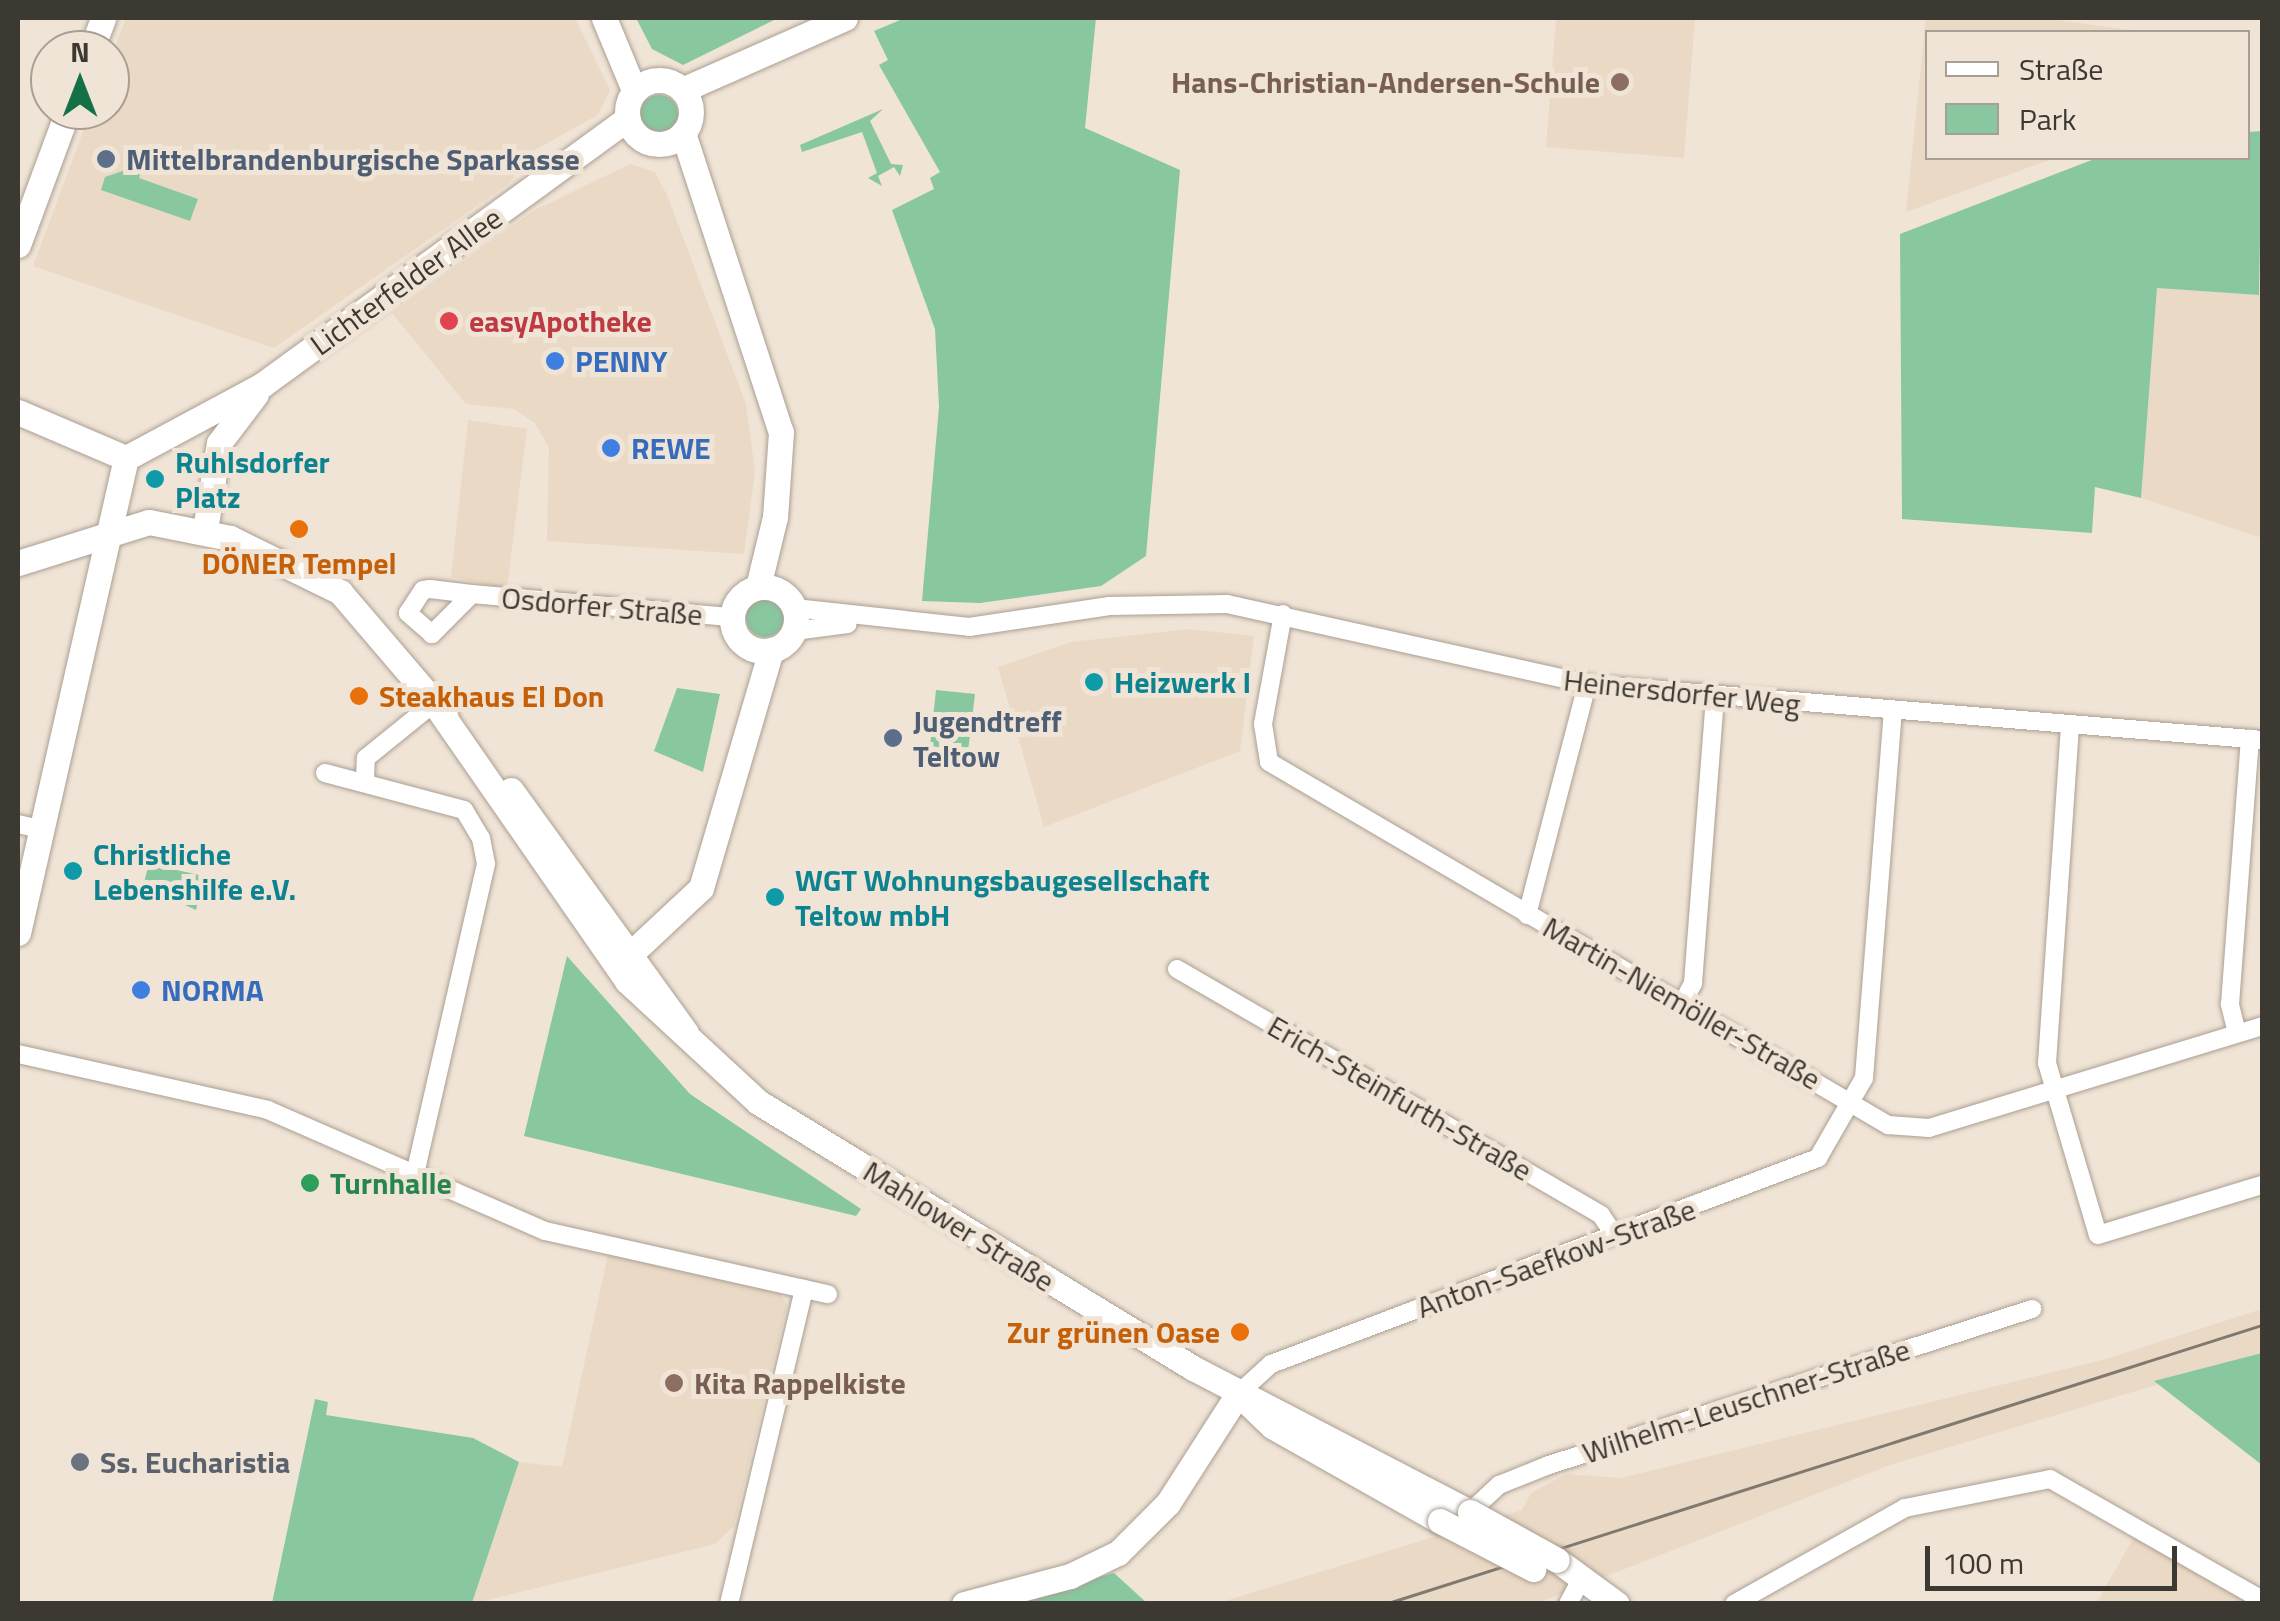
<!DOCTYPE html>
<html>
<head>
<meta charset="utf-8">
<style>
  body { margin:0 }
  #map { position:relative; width:2280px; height:1621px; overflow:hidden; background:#f0e4d6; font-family:"Titillium Web",sans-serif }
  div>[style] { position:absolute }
  .built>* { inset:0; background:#ead9c5 }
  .green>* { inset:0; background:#88c7a0 }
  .round { border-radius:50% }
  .roads { filter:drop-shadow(0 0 2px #aa9f92) drop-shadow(0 0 2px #aa9f92) }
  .street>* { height:18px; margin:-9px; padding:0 9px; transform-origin:9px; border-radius:9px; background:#fff }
  .secondary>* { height:25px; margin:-12.5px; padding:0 12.5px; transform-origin:12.5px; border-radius:12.5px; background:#fff }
  .secondary>.ring { margin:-12.5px; padding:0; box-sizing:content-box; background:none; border:25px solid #fff; border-radius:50% }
  .tram>* { height:2.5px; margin:-1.25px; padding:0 1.25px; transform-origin:1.25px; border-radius:1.25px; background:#807970 }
  .bridges { filter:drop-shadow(0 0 2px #aa9f92) drop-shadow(0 0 2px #aa9f92) }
  .secondary-bridge>* { height:25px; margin:-12.5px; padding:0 12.5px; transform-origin:12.5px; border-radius:12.5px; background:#fff }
  .dots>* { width:28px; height:28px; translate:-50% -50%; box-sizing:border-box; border:5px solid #f0e4d6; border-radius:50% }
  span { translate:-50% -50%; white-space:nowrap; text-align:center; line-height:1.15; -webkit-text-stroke:10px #f0e4d6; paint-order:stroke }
  .education-label { font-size:30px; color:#785e54; font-weight:700 }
  .right { translate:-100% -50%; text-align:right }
  .left { translate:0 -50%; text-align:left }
  .service-label { font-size:30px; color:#4e5e75; font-weight:700 }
  .street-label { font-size:30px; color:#3c3832 }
  .health-label { font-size:30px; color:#be3a42; font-weight:700 }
  .shop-label { font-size:30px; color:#366cbe; font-weight:700 }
  .culture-label { font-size:30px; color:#0d838f; font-weight:700 }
  .food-label { font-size:30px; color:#c56008; font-weight:700 }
  .leisure-label { font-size:30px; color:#27864d; font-weight:700 }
  .worship-label { font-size:30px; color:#5b616d; font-weight:700 }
  .frame { position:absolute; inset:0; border:20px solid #3c3832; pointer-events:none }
  .legend { position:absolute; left:1925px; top:30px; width:325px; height:130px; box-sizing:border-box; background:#f0e4d6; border:2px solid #a89f94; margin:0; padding:12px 18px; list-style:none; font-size:30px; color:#3c3832 }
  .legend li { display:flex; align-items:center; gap:20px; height:50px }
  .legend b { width:50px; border:2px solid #a89f94 }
  .north { position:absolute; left:30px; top:30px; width:100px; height:100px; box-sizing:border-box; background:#f0e4d6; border:2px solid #a89f94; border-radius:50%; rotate:0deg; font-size:28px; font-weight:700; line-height:40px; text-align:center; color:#3c3832 }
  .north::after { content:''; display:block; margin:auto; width:35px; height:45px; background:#137147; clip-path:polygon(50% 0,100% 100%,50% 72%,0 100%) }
  .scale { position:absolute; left:1925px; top:1546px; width:252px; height:45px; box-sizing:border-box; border:5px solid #3c3832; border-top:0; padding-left:12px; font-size:30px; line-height:35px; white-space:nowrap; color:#3c3832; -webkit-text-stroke:8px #f0e4d6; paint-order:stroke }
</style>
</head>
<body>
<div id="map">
  <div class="built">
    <div style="clip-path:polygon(126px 18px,575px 18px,610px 90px,598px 115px,535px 150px,508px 184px,274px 348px,33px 266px,91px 110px,110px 110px,110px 60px)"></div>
    <div style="clip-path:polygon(1556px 18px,1695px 18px,1684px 158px,1546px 147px)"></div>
    <div style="clip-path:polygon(1926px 18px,2042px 18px,2146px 32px,1928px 32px,1928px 158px,2055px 158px,1906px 212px)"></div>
    <div style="clip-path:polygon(630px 164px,655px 172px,667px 195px,746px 404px,755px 472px,744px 554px,547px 541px,549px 448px,535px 423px,514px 409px,466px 404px,392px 313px,533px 211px)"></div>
    <div style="clip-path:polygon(2262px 256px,2262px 538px,2141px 498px,2157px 288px,2259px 295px)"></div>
    <div style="clip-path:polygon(468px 420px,527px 429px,507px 589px,451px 577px)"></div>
    <div style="clip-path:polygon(1189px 629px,1254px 636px,1240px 751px,1044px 827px,998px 667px,1071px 642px)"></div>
    <div style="clip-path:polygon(608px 1254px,780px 1293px,787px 1305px,734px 1526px,715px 1544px,472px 1604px,519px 1462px,562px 1467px)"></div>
    <div style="clip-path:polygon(2262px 1309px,2262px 1353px,1890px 1465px,1538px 1603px,1215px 1604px,1522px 1510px,1531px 1493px,1566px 1474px,1621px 1478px,2106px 1359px)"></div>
    <div style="clip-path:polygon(2139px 1528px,2262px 1604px,2096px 1604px)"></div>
  </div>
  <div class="green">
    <div style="clip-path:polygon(636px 18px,778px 18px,683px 65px,652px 49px)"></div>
    <div style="clip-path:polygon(905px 18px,1096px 18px,1085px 128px,1180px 170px,1146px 556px,1101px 586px,980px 603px,922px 601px,939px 407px,935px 329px,892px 210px,934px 189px,930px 178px,940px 172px,879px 65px,888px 60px,874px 31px)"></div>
    <div class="round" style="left:640px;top:95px;width:38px;height:38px"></div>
    <div style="clip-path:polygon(883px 109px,870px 121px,891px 164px,903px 165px,900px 176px,894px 167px,878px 176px,882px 186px,868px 178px,877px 173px,862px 132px,802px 152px,800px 145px)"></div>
    <div style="clip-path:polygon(2262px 131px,2259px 295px,2157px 288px,2141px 498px,2095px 487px,2092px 533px,1902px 519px,1900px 234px,2097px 158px,2248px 158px,2248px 132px)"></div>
    <div style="clip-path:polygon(130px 152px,144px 162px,139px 178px,198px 199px,190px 221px,101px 190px,105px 177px,129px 169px)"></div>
    <div class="round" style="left:746px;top:599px;width:38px;height:38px"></div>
    <div style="clip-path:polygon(677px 688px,720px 694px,703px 772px,654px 751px)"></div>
    <div style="clip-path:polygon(936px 690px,975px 694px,968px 751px,930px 746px)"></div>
    <div style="clip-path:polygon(149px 864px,204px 876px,196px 910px,143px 886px)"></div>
    <div style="clip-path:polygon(567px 956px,690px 1094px,861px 1209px,856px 1216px,524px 1136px)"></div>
    <div style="clip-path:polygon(2262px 1353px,2262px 1465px,2154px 1381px)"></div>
    <div style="clip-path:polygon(315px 1399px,328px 1402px,326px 1415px,473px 1438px,519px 1462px,472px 1603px,272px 1603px)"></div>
    <div style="clip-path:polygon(1114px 1573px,1147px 1603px,998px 1604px)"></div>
  </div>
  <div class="roads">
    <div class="street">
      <div style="left:423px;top:590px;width:7px;rotate:-8deg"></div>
      <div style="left:430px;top:589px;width:42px;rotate:6.8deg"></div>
      <div style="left:472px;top:594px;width:57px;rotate:135deg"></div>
      <div style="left:432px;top:634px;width:32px;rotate:-139deg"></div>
      <div style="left:408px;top:613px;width:27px;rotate:-57deg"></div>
      <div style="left:472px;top:594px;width:261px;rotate:5.1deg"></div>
      <div style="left:795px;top:608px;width:175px;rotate:6.2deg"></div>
      <div style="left:969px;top:627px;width:142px;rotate:-8.5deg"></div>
      <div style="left:1109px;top:606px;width:118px;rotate:-1deg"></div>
      <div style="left:1227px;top:604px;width:369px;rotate:12.5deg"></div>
      <div style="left:1587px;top:684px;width:677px;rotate:4.74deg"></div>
      <div style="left:1283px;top:614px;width:112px;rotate:100.3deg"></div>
      <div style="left:1263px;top:724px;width:38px;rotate:81deg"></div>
      <div style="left:1269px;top:762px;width:718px;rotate:30.39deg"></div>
      <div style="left:1888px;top:1125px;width:41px;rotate:4.2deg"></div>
      <div style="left:1929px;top:1128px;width:348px;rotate:-17deg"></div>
      <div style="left:794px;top:631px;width:54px;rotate:-7.4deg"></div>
      <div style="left:2070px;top:726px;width:338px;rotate:93.9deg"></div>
      <div style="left:2047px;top:1063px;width:179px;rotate:73.5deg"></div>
      <div style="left:2098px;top:1235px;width:171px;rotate:-17deg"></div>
      <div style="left:325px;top:773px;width:144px;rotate:14.9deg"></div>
      <div style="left:464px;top:810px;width:33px;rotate:59deg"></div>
      <div style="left:481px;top:838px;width:26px;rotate:79deg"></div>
      <div style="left:486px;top:864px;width:314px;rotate:102.9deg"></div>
      <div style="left:365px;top:781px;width:23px;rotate:-88deg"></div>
      <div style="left:366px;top:758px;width:87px;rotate:-39deg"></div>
      <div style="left:18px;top:824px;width:18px;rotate:13deg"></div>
      <div style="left:1527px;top:915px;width:239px;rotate:-75.4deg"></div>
      <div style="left:1177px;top:969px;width:490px;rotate:30.1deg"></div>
      <div style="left:1601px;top:1215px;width:25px;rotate:56deg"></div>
      <div style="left:1682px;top:1004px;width:24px;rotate:-62deg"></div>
      <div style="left:1693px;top:983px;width:285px;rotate:-85.6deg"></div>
      <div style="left:2237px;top:1033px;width:30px;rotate:-104deg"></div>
      <div style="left:2230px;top:1004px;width:266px;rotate:-85.7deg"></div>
      <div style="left:18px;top:1054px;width:256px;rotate:12.6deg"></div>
      <div style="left:268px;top:1110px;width:302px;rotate:23.6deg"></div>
      <div style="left:545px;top:1231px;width:290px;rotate:12.6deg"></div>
      <div style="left:1238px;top:1394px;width:45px;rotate:-42.3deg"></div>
      <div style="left:1271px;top:1364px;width:585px;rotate:-20.64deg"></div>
      <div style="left:1818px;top:1158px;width:92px;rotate:-60.1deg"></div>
      <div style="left:1864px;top:1078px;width:366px;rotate:-85.5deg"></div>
      <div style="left:1470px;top:1512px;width:40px;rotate:-43deg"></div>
      <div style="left:1499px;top:1485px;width:54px;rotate:-21.8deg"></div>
      <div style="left:1549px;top:1465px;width:508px;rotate:-17.9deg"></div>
      <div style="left:729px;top:1604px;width:324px;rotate:-76.6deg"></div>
      <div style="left:1568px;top:1604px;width:24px;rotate:-62deg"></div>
      <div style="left:1734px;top:1604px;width:196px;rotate:-29.3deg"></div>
      <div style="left:1905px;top:1508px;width:148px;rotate:-11.3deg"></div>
      <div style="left:2050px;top:1479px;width:244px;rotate:29.7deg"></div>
    </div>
    <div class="secondary">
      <div style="left:604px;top:18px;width:78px;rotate:67.4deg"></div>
      <div style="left:91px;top:50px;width:34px;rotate:-69deg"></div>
      <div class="ring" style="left:627px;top:80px;width:39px;height:39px"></div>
      <div style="left:682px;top:90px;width:178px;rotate:-23.8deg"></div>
      <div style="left:683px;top:133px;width:315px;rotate:71.9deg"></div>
      <div style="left:781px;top:432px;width:85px;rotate:94deg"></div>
      <div style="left:775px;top:517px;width:72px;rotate:103.7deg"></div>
      <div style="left:18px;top:245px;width:144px;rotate:-69.7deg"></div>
      <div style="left:18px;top:412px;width:117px;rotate:23.1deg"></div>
      <div style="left:205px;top:530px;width:88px;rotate:-80.9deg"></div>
      <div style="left:219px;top:443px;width:61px;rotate:-52.9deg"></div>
      <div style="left:18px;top:563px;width:137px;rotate:-17.4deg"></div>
      <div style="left:149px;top:522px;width:83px;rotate:11.2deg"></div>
      <div style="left:230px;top:538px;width:123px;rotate:26.1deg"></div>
      <div style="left:340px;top:592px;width:162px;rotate:49.5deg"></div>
      <div class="ring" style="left:732px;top:587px;width:39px;height:39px"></div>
      <div style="left:434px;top:703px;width:338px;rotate:55.2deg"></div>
      <div style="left:627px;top:981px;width:178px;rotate:42.7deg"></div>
      <div style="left:758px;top:1102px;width:510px;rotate:31.45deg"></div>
      <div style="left:1193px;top:1368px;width:312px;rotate:27.5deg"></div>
      <div style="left:511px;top:790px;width:299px;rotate:54.2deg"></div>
      <div style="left:18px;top:933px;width:487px;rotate:-77.2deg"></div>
      <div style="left:126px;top:458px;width:154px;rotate:-28.2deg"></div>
      <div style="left:262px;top:385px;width:452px;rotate:-36.1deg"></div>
      <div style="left:623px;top:961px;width:107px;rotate:-43.1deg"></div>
      <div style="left:701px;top:888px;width:248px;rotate:-73.6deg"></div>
      <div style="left:1245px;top:1400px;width:37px;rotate:44deg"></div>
      <div style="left:1272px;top:1426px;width:193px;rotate:29.5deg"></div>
      <div style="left:1557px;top:1560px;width:74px;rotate:36.3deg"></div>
      <div style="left:964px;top:1604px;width:110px;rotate:-14.8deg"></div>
      <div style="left:1070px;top:1576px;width:53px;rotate:-25.6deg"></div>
      <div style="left:1118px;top:1553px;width:71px;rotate:-45deg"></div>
      <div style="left:1168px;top:1503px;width:130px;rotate:-57.3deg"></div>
    </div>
  </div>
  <div class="tram">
    <div style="left:1385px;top:1604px;width:920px;rotate:-17.65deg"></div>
  </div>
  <div class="bridges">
    <div class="secondary-bridge">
      <div style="left:1470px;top:1512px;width:99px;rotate:28.9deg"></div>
      <div style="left:1440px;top:1521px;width:105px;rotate:27.3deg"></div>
    </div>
  </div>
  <div class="dots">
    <div style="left:1620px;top:82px;background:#8d6e63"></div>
    <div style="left:106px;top:159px;background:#5c6f8a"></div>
    <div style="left:449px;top:321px;background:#e0444e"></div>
    <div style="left:555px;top:361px;background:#3f7fe0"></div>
    <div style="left:611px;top:448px;background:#3f7fe0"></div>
    <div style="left:155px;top:479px;background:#0f9aa8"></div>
    <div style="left:299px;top:529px;background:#e8710a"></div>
    <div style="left:1094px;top:682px;background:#0f9aa8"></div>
    <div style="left:359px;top:696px;background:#e8710a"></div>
    <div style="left:893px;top:738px;background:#5c6f8a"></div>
    <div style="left:73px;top:871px;background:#0f9aa8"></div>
    <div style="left:775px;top:897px;background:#0f9aa8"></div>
    <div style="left:141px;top:990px;background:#3f7fe0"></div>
    <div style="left:310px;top:1183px;background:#2e9e5b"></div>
    <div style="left:1240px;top:1332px;background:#e8710a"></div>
    <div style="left:674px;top:1383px;background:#8d6e63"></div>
    <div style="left:80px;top:1462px;background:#6b7280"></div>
  </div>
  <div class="education-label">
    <span class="right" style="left:1600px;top:82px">Hans-Christian-Andersen-Schule</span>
    <span class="left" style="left:694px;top:1383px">Kita Rappelkiste</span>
  </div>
  <div class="service-label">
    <span class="left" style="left:126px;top:159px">Mittelbrandenburgische Sparkasse</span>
    <span class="left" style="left:913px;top:738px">Jugendtreff<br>Teltow</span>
  </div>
  <div class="street-label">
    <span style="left:406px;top:281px;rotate:-36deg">Lichterfelder Allee</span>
    <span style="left:602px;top:606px;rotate:5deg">Osdorfer Straße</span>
    <span style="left:1682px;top:692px;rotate:6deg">Heinersdorfer Weg</span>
    <span style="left:1682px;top:1003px;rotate:30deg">Martin-Niemöller-Straße</span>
    <span style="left:1400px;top:1098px;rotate:30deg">Erich-Steinfurth-Straße</span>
    <span style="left:959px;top:1226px;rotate:32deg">Mahlower Straße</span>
    <span style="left:1556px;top:1258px;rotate:-20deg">Anton-Saefkow-Straße</span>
    <span style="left:1746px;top:1401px;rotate:-18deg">Wilhelm-Leuschner-Straße</span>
  </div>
  <div class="health-label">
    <span class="left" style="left:469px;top:321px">easyApotheke</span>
  </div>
  <div class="shop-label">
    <span class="left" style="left:575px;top:361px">PENNY</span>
    <span class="left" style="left:631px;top:448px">REWE</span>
    <span class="left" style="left:161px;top:990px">NORMA</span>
  </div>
  <div class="culture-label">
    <span class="left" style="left:175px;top:479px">Ruhlsdorfer<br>Platz</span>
    <span class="left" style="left:1114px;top:682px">Heizwerk I</span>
    <span class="left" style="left:93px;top:871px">Christliche<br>Lebenshilfe e.V.</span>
    <span class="left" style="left:795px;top:897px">WGT Wohnungsbaugesellschaft<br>Teltow mbH</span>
  </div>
  <div class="food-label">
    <span style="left:299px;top:563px">DÖNER Tempel</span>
    <span class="left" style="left:379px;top:696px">Steakhaus El Don</span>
    <span class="right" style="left:1220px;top:1332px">Zur grünen Oase</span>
  </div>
  <div class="leisure-label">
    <span class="left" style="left:330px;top:1183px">Turnhalle</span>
  </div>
  <div class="worship-label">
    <span class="left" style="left:100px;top:1462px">Ss. Eucharistia</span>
  </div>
  <div class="frame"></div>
  <ul class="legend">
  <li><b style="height:12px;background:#fff"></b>Straße</li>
  <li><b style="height:28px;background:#88c7a0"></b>Park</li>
  </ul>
  <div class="north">N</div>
  <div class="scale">100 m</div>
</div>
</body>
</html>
